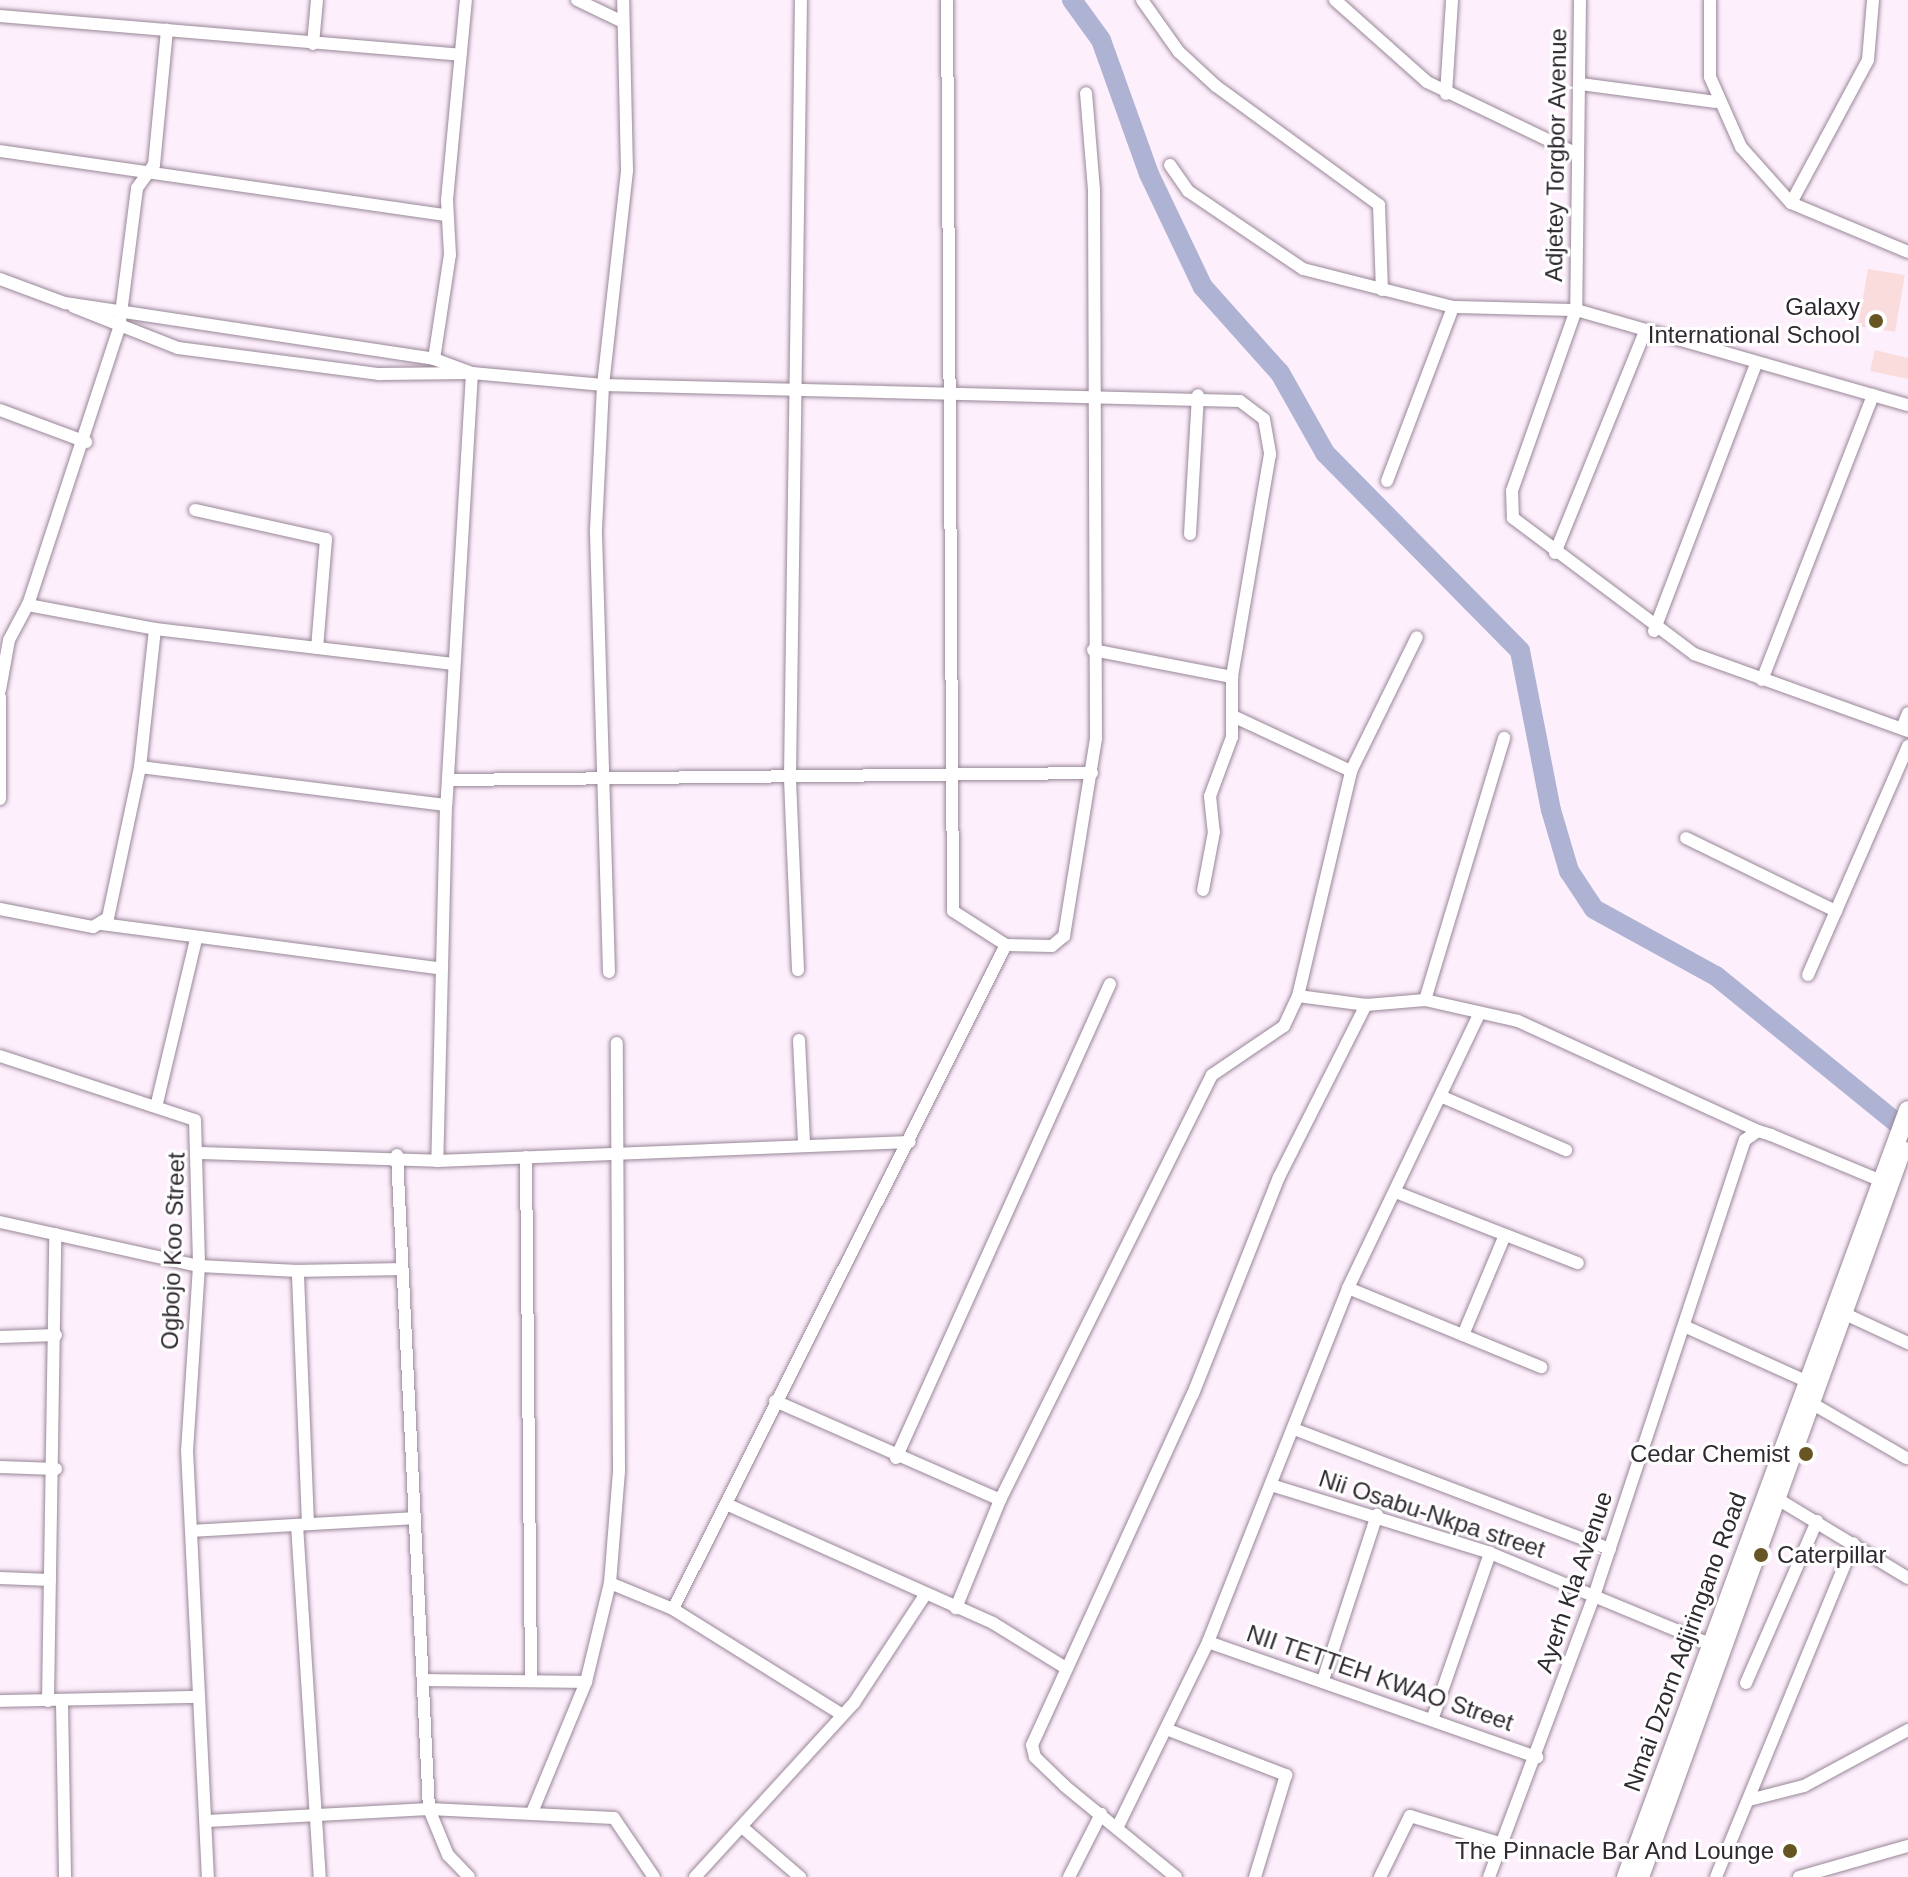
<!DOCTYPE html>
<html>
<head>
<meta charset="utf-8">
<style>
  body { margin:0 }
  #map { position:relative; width:1908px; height:1877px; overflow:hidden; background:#feeffd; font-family:Arial,sans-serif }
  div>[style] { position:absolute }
  .green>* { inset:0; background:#fadcdd }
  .river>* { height:20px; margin:-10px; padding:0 10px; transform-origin:10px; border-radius:10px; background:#afb3d3 }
  .roads { filter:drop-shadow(0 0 2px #988797) drop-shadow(0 0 2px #988797) }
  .minor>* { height:12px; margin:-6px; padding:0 6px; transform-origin:6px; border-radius:6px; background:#fff }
  .secondary>* { height:18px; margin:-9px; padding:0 9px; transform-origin:9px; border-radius:9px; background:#fff }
  .dots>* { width:22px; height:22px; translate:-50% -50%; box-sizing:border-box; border:4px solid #fff; border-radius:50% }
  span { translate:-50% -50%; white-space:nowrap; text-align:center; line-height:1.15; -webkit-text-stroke:6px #fff; paint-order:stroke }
  .street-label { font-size:24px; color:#302a30 }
  .poi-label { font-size:24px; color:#302a30 }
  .right { translate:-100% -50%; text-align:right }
  .left { translate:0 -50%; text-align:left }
</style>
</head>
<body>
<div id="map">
  <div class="green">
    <div style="clip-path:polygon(1868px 269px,1905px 275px,1895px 332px,1858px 326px)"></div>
    <div style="clip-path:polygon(1875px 350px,1908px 358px,1908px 379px,1870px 371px)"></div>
  </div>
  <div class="river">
    <div style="left:1072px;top:0;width:49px;rotate:54.1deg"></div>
    <div style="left:1101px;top:40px;width:142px;rotate:70.3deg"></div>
    <div style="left:1149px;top:174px;width:125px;rotate:64.5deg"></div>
    <div style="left:1203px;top:287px;width:115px;rotate:48.2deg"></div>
    <div style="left:1280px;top:373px;width:92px;rotate:60.6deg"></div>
    <div style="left:1325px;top:453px;width:278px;rotate:45.4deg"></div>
    <div style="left:1520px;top:651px;width:162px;rotate:79deg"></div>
    <div style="left:1551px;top:810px;width:64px;rotate:73.6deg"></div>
    <div style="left:1569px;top:871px;width:45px;rotate:56.7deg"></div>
    <div style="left:1594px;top:909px;width:139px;rotate:28.8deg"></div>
    <div style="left:1716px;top:976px;width:233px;rotate:39.1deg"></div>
  </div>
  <div class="roads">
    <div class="minor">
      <div style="left:577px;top:0;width:47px;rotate:25.5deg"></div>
      <div style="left:947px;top:0;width:911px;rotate:89.62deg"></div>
      <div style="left:953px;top:911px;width:63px;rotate:32.7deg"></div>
      <div style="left:1006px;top:945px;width:46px;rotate:1.2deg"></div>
      <div style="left:1052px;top:946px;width:16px;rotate:-40deg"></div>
      <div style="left:1064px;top:936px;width:200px;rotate:-80.8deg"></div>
      <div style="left:1096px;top:739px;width:549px;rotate:-90.21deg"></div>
      <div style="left:1094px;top:190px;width:97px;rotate:-94.7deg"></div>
      <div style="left:1142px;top:0;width:64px;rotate:54.6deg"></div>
      <div style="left:1179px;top:52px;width:50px;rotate:42.6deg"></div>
      <div style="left:1216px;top:86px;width:202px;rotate:36.1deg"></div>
      <div style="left:1379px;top:205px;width:85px;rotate:88deg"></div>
      <div style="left:1335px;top:0;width:123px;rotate:41.7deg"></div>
      <div style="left:1427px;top:82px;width:166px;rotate:25.6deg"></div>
      <div style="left:1580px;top:0;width:310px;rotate:90.7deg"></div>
      <div style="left:1576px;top:310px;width:192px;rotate:109.5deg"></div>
      <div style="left:1512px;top:491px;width:27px;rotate:88deg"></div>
      <div style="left:1513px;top:518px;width:226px;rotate:36.9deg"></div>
      <div style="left:1694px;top:654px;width:227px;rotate:19.8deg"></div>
      <div style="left:1710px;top:0;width:77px;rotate:90deg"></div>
      <div style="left:1710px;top:77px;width:77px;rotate:66.1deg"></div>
      <div style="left:1741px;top:147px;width:75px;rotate:48.2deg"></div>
      <div style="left:1791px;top:203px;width:127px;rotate:22.7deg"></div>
      <div style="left:0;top:16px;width:462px;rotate:4.8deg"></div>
      <div style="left:313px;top:44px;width:44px;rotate:-84.8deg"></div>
      <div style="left:1581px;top:84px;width:136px;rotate:7.6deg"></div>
      <div style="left:1446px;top:94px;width:94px;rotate:-86.3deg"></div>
      <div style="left:0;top:151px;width:451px;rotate:8.2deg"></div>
      <div style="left:1170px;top:165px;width:32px;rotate:55deg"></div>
      <div style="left:1188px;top:191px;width:139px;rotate:34.1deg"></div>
      <div style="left:1303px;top:269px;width:155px;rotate:14.2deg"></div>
      <div style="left:1453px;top:307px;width:123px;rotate:1.4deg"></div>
      <div style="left:1576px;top:310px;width:345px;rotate:16deg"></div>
      <div style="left:1791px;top:203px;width:162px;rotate:-61.7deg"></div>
      <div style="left:1868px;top:60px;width:60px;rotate:-85.2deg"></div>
      <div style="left:0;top:279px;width:69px;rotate:20.3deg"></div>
      <div style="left:65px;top:303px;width:373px;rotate:8.6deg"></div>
      <div style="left:434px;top:359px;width:40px;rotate:20.2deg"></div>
      <div style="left:472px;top:373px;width:132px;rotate:5.2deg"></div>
      <div style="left:603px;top:385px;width:637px;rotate:1.44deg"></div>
      <div style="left:1240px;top:401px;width:30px;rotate:37deg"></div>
      <div style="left:1264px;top:419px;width:36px;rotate:80deg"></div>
      <div style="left:1270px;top:454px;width:226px;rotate:99.7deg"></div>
      <div style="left:1232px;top:677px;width:60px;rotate:90deg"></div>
      <div style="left:1232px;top:737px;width:63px;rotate:110.4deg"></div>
      <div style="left:1210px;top:796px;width:36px;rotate:84deg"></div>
      <div style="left:1214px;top:832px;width:59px;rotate:100.7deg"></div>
      <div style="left:74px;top:307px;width:112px;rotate:21.5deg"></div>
      <div style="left:178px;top:348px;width:203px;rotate:7.4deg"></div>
      <div style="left:379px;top:374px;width:93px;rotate:-0.6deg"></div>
      <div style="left:472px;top:373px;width:433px;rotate:93.4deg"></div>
      <div style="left:446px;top:805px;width:356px;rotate:91.4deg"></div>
      <div style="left:434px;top:359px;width:105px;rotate:-81.3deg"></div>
      <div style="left:450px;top:255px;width:55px;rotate:-93.1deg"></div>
      <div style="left:447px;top:200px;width:201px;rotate:-84.6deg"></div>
      <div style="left:0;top:410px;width:92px;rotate:20.4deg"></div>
      <div style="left:1387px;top:481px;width:186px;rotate:-69.2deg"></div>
      <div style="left:195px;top:510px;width:134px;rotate:12.5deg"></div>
      <div style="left:326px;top:539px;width:109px;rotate:94.7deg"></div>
      <div style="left:1190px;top:534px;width:139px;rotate:-86.7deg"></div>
      <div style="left:1555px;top:553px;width:240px;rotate:-67.9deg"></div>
      <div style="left:28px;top:605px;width:129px;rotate:10.7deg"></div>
      <div style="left:155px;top:629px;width:301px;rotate:6.7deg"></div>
      <div style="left:1654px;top:631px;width:286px;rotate:-69.1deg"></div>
      <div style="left:1093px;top:650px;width:142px;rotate:11deg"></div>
      <div style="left:1762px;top:680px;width:306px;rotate:-68.7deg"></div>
      <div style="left:0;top:690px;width:51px;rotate:-79.8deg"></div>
      <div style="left:9px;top:640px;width:40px;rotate:-62deg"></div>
      <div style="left:28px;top:605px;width:291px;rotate:-71.8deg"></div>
      <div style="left:119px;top:329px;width:142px;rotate:-82.7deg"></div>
      <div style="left:137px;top:188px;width:29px;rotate:-54deg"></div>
      <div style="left:154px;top:165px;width:136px;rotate:-84.5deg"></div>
      <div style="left:0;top:697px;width:102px;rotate:90deg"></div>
      <div style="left:1235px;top:717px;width:128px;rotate:25deg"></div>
      <div style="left:1902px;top:728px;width:16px;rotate:-68deg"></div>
      <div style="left:140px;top:767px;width:308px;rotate:7.1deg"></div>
      <div style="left:448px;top:780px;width:644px;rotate:-0.62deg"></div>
      <div style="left:1686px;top:838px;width:167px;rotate:26deg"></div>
      <div style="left:0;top:909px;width:95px;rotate:11deg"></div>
      <div style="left:93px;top:927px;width:17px;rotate:-31deg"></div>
      <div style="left:108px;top:918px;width:154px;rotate:-78deg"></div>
      <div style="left:140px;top:767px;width:139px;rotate:-83.8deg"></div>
      <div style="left:102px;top:924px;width:343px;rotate:7.5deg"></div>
      <div style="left:798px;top:970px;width:194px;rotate:-92.4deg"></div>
      <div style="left:790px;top:776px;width:776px;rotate:-89.19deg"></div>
      <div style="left:609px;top:972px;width:443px;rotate:-91.7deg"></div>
      <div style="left:596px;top:529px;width:144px;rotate:-87.2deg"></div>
      <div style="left:603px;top:385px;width:216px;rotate:-83.6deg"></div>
      <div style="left:627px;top:170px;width:170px;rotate:-91.3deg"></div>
      <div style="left:1808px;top:975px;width:250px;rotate:-66.4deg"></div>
      <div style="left:1298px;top:996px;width:231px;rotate:-76.7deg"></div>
      <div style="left:1351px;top:771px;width:149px;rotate:-63.8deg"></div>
      <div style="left:1425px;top:1000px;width:274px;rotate:-73.2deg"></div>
      <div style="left:799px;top:1040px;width:102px;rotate:87.2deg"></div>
      <div style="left:0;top:1056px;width:205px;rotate:18.2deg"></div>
      <div style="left:195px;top:1120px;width:146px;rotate:88.4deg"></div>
      <div style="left:199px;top:1266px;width:184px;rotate:93.7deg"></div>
      <div style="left:187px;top:1450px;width:428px;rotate:87.2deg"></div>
      <div style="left:1445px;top:1098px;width:132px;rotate:23.3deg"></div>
      <div style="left:157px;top:1103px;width:169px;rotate:-76.6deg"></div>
      <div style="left:201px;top:1153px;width:236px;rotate:1.9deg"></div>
      <div style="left:437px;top:1161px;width:473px;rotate:-2.3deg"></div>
      <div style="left:397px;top:1155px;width:655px;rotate:87.2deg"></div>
      <div style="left:429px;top:1809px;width:50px;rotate:67.6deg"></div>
      <div style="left:448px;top:1855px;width:30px;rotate:46deg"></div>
      <div style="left:526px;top:1157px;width:522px;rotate:89.45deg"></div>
      <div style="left:1398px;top:1193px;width:193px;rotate:21.3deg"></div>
      <div style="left:0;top:1222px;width:204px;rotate:12.5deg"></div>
      <div style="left:199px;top:1266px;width:99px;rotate:2.9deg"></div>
      <div style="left:1348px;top:1288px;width:209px;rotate:22.3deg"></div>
      <div style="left:1843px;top:1313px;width:72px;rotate:24.8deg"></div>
      <div style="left:1684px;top:1326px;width:134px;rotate:24.3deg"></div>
      <div style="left:1463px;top:1335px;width:108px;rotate:-67.2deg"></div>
      <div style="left:0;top:1337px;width:56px;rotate:-2deg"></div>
      <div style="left:775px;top:1401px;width:246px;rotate:23.7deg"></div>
      <div style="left:1000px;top:1500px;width:117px;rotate:112.2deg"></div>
      <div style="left:1813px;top:1404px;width:108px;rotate:30.1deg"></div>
      <div style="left:1294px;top:1429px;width:338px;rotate:20.8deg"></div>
      <div style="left:896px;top:1458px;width:520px;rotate:-65.7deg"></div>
      <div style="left:0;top:1467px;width:56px;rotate:2deg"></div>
      <div style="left:1271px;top:1485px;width:229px;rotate:17.2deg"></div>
      <div style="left:1490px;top:1553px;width:238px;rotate:22.5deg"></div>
      <div style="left:1776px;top:1498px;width:154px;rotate:31.2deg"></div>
      <div style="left:1000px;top:1500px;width:475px;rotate:-63.5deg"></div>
      <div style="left:1212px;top:1075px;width:87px;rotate:-34.2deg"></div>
      <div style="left:1284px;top:1026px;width:33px;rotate:-65deg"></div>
      <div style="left:1298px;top:996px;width:69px;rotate:7.5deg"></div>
      <div style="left:1366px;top:1005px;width:59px;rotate:-4.8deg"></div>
      <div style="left:1425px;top:1000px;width:95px;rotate:12.7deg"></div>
      <div style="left:1518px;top:1021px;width:264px;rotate:24.6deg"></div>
      <div style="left:726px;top:1504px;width:292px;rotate:24deg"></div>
      <div style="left:993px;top:1623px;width:86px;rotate:31.7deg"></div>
      <div style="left:308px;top:1524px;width:253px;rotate:-92.3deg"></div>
      <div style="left:298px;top:1271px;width:101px;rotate:-1.1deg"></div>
      <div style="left:297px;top:1525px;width:353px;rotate:86.3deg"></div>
      <div style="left:192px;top:1531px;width:223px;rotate:-3.3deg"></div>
      <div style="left:0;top:1578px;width:50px;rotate:2.3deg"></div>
      <div style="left:610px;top:1583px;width:68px;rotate:22.4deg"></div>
      <div style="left:673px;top:1609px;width:743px;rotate:-63.37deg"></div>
      <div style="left:673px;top:1609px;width:198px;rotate:32deg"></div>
      <div style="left:1208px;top:1642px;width:349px;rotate:19.3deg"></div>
      <div style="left:427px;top:1680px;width:159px;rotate:0.7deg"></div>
      <div style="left:1323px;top:1680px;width:174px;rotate:-71.9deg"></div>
      <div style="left:1746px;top:1683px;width:177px;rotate:-66.3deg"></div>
      <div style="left:0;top:1701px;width:196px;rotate:-1.2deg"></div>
      <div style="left:48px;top:1701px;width:467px;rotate:-89.1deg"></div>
      <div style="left:62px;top:1703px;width:174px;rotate:89deg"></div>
      <div style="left:1433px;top:1717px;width:174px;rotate:-70.8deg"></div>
      <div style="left:1166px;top:1729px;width:129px;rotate:21deg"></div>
      <div style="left:1286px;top:1775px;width:107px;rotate:106.9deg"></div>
      <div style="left:1749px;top:1800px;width:57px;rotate:-14.3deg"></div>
      <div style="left:1804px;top:1786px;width:118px;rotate:-28.3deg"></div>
      <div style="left:533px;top:1810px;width:139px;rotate:-67.5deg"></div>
      <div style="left:586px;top:1682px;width:102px;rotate:-76.4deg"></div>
      <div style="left:610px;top:1583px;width:112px;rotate:-85.4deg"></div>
      <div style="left:619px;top:1471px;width:428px;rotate:-90.3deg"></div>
      <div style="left:207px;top:1821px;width:222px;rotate:-3.1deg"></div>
      <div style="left:429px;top:1809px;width:185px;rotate:2.8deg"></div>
      <div style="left:614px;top:1818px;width:71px;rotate:55.9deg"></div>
      <div style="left:1118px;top:1826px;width:205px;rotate:-63.9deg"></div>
      <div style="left:1208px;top:1642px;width:381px;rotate:-68.4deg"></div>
      <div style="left:1348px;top:1288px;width:305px;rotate:-64.4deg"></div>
      <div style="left:742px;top:1827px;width:77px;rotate:40.8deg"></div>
      <div style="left:695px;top:1877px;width:236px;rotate:-47.6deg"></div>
      <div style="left:854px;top:1703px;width:126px;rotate:-56.7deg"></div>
      <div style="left:1069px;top:1877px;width:71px;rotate:-63.1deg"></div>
      <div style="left:1176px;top:1877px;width:144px;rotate:-140.7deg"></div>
      <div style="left:1065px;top:1786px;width:42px;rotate:-136deg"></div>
      <div style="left:1035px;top:1757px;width:12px;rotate:-104deg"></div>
      <div style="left:1032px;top:1745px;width:386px;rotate:-65.4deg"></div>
      <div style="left:1193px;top:1394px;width:233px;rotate:-68.4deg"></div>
      <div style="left:1279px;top:1177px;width:193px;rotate:-63.2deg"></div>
      <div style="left:1380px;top:1877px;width:68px;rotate:-63.8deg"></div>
      <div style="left:1410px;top:1816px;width:97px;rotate:16.8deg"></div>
      <div style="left:1489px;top:1877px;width:303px;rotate:-69.5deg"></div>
      <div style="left:1595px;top:1593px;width:477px;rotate:-71.7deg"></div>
      <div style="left:1745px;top:1140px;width:16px;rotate:-35deg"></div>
      <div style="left:1758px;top:1131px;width:14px;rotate:17deg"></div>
      <div style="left:1771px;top:1135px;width:117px;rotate:22.6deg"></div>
      <div style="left:1716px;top:1877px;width:361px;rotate:-67.6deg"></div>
      <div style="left:1799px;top:1877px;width:113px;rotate:-15.9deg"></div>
    </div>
    <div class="secondary">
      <div style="left:1626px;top:1877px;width:817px;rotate:-69.81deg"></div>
      <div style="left:1640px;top:1877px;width:773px;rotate:-70.18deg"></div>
    </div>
  </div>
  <div class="dots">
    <div style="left:1876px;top:321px;background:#675523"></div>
    <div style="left:1806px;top:1454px;background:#675523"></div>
    <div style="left:1761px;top:1555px;background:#675523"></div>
    <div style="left:1790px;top:1851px;background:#675523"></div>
  </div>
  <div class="street-label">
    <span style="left:1556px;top:155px;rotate:-89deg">Adjetey Torgbor Avenue</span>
    <span style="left:173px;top:1251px;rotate:-88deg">Ogbojo Koo Street</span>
    <span style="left:1432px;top:1514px;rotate:18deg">Nii Osabu-Nkpa street</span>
    <span style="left:1574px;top:1582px;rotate:-71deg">Ayerh Kla Avenue</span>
    <span style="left:1685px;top:1642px;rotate:-70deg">Nmai Dzorn Adjiringano Road</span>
    <span style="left:1380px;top:1678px;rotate:19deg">NII TETTEH KWAO Street</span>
  </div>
  <div class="poi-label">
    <span class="right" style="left:1860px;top:321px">Galaxy<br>International School</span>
    <span class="right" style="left:1790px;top:1454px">Cedar Chemist</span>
    <span class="left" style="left:1777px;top:1555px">Caterpillar</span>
    <span class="right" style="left:1774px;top:1851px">The Pinnacle Bar And Lounge</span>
  </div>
</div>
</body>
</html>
